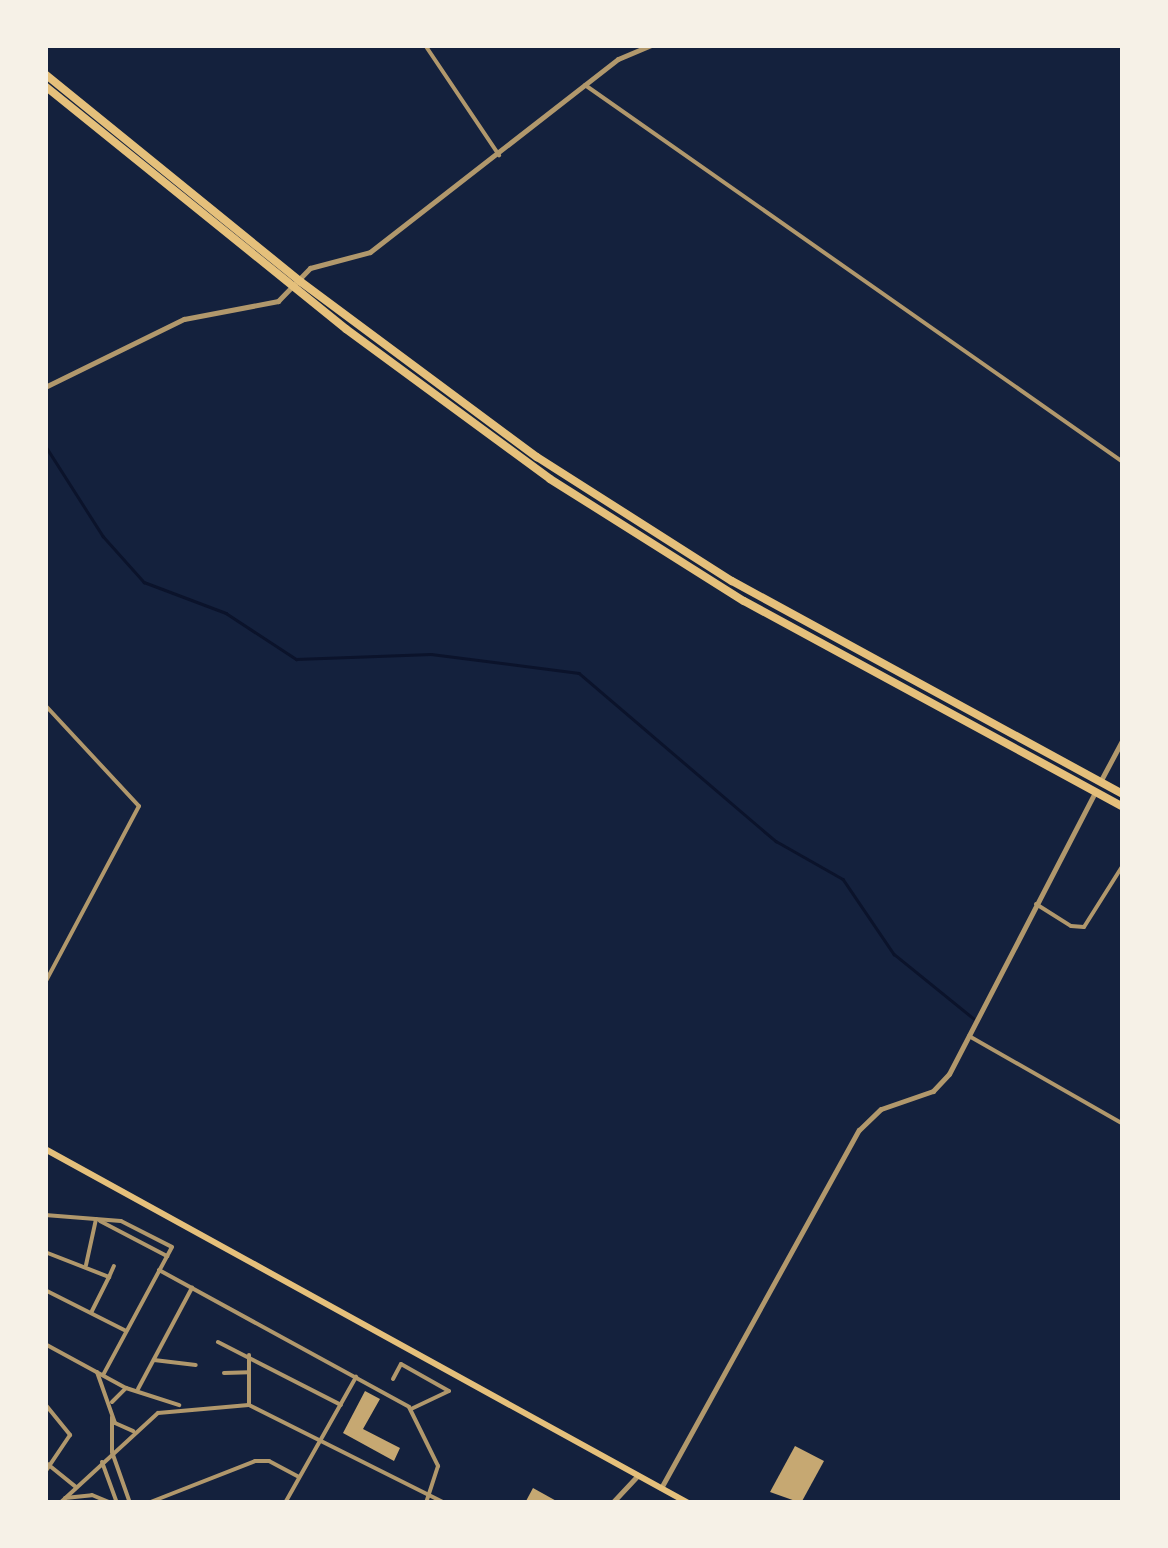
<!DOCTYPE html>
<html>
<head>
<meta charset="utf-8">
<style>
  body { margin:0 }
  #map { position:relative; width:1168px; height:1548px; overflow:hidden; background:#14213d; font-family:"Source Serif 4",serif }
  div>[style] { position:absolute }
  .stream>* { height:2.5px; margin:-1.25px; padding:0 1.25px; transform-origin:1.25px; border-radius:1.25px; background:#0b132b }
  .building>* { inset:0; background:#c6a872 }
  .minor>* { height:4px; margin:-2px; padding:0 2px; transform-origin:2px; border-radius:2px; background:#b1986c }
  .tertiary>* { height:5px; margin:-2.5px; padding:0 2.5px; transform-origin:2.5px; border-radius:2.5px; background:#b1986c }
  .primary>* { height:6px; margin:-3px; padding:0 3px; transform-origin:3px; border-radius:3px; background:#e5c07b }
  .motorway>* { height:8px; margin:-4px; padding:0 4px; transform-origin:4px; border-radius:4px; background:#e5c07b }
  span { translate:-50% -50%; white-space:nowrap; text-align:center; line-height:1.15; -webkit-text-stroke:10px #f6f1e7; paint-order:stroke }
  .frame { position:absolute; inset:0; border:48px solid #f6f1e7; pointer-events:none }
</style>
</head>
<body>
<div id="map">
  <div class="stream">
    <div style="left:45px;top:445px;width:108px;rotate:57.5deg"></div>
    <div style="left:103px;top:536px;width:62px;rotate:48.3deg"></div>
    <div style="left:144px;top:582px;width:88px;rotate:20.7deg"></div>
    <div style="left:226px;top:613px;width:84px;rotate:33.3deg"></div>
    <div style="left:296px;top:659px;width:135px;rotate:-2.1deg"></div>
    <div style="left:431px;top:654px;width:149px;rotate:7.3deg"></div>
    <div style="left:579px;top:673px;width:259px;rotate:40.5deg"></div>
    <div style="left:776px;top:841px;width:77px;rotate:29.6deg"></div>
    <div style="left:843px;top:879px;width:91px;rotate:55.8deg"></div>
    <div style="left:894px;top:954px;width:102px;rotate:39deg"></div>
  </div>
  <div class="building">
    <div style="clip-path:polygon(365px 1391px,380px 1399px,363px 1429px,400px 1448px,394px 1461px,343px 1433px)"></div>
    <div style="clip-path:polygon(795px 1446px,824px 1461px,801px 1503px,770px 1492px)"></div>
    <div style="clip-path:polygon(533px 1488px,560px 1503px,526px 1501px)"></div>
  </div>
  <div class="minor">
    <div style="left:425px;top:45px;width:133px;rotate:56.1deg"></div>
    <div style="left:585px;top:85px;width:657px;rotate:35.02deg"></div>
    <div style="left:45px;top:705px;width:138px;rotate:47.1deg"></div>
    <div style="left:139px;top:806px;width:200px;rotate:118deg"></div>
    <div style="left:1036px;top:904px;width:41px;rotate:32.2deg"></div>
    <div style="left:1071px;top:926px;width:13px;rotate:4deg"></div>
    <div style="left:1084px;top:927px;width:73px;rotate:-57.8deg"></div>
    <div style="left:969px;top:1036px;width:177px;rotate:29.7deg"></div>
    <div style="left:45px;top:1215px;width:76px;rotate:4.5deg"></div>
    <div style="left:121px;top:1221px;width:57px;rotate:27deg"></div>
    <div style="left:172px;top:1247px;width:145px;rotate:118.3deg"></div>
    <div style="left:100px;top:1221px;width:76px;rotate:27.6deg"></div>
    <div style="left:45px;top:1252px;width:69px;rotate:21.3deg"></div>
    <div style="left:109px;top:1277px;width:40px;rotate:116.6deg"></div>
    <div style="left:86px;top:1265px;width:47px;rotate:-77.7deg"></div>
    <div style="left:159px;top:1270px;width:285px;rotate:28.7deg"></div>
    <div style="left:409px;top:1407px;width:66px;rotate:63.8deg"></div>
    <div style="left:438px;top:1466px;width:39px;rotate:108deg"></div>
    <div style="left:109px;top:1277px;width:12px;rotate:-66deg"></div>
    <div style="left:45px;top:1290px;width:91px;rotate:26.8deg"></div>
    <div style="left:218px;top:1342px;width:138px;rotate:27.1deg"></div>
    <div style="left:45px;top:1344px;width:92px;rotate:28.5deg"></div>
    <div style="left:126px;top:1388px;width:56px;rotate:17.8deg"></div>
    <div style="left:249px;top:1355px;width:50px;rotate:90deg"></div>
    <div style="left:154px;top:1360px;width:42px;rotate:6.8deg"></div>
    <div style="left:97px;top:1372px;width:54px;rotate:70.6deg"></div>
    <div style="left:115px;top:1423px;width:20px;rotate:24deg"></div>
    <div style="left:224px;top:1373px;width:25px;rotate:-2deg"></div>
    <div style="left:393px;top:1379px;width:17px;rotate:-62deg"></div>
    <div style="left:401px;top:1364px;width:55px;rotate:29.4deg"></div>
    <div style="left:449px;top:1391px;width:42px;rotate:154.7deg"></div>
    <div style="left:138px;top:1389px;width:115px;rotate:-61.9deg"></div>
    <div style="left:112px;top:1402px;width:20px;rotate:-45deg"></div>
    <div style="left:45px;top:1404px;width:40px;rotate:51deg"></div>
    <div style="left:70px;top:1435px;width:45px;rotate:124deg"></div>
    <div style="left:112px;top:1417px;width:35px;rotate:90deg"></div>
    <div style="left:112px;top:1452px;width:54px;rotate:70.6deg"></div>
    <div style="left:45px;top:1462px;width:40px;rotate:39deg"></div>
    <div style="left:102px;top:1462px;width:44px;rotate:69.9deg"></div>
    <div style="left:65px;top:1498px;width:27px;rotate:-6deg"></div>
    <div style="left:92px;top:1495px;width:21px;rotate:23deg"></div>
    <div style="left:60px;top:1503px;width:133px;rotate:-42.6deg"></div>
    <div style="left:158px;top:1413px;width:91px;rotate:-5deg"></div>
    <div style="left:249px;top:1405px;width:219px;rotate:26.6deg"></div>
    <div style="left:148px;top:1503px;width:115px;rotate:-21.4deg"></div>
    <div style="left:255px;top:1461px;width:14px"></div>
    <div style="left:269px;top:1461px;width:34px;rotate:28deg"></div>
    <div style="left:285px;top:1503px;width:145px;rotate:-60.6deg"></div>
  </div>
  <div class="tertiary">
    <div style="left:45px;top:387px;width:155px;rotate:-26.1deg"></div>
    <div style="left:184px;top:319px;width:96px;rotate:-10.8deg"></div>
    <div style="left:278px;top:301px;width:46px;rotate:-45.9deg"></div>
    <div style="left:310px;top:268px;width:62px;rotate:-14.9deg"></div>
    <div style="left:370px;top:252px;width:314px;rotate:-37.9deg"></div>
    <div style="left:618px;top:59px;width:36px;rotate:-23deg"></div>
    <div style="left:1100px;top:782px;width:49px;rotate:-61.9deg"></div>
    <div style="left:661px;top:1488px;width:409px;rotate:-61.1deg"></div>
    <div style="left:859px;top:1130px;width:30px;rotate:-44deg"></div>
    <div style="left:881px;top:1109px;width:55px;rotate:-19.1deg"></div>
    <div style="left:933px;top:1091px;width:23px;rotate:-47deg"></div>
    <div style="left:949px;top:1074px;width:318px;rotate:-62.6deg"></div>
    <div style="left:612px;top:1503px;width:37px;rotate:-47deg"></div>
  </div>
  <div class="primary">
    <div style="left:45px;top:1149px;width:734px;rotate:28.83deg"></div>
  </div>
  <div class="motorway">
    <div style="left:45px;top:74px;width:330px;rotate:39.1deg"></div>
    <div style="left:301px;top:282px;width:294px;rotate:36.6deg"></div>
    <div style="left:537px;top:457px;width:231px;rotate:32.5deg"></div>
    <div style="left:732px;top:581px;width:445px;rotate:28.6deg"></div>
    <div style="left:45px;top:86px;width:387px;rotate:38.9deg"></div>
    <div style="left:346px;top:329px;width:253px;rotate:36.3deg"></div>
    <div style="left:550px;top:479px;width:229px;rotate:32.2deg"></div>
    <div style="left:744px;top:601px;width:431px;rotate:28.5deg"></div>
  </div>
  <div class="frame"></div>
</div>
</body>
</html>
